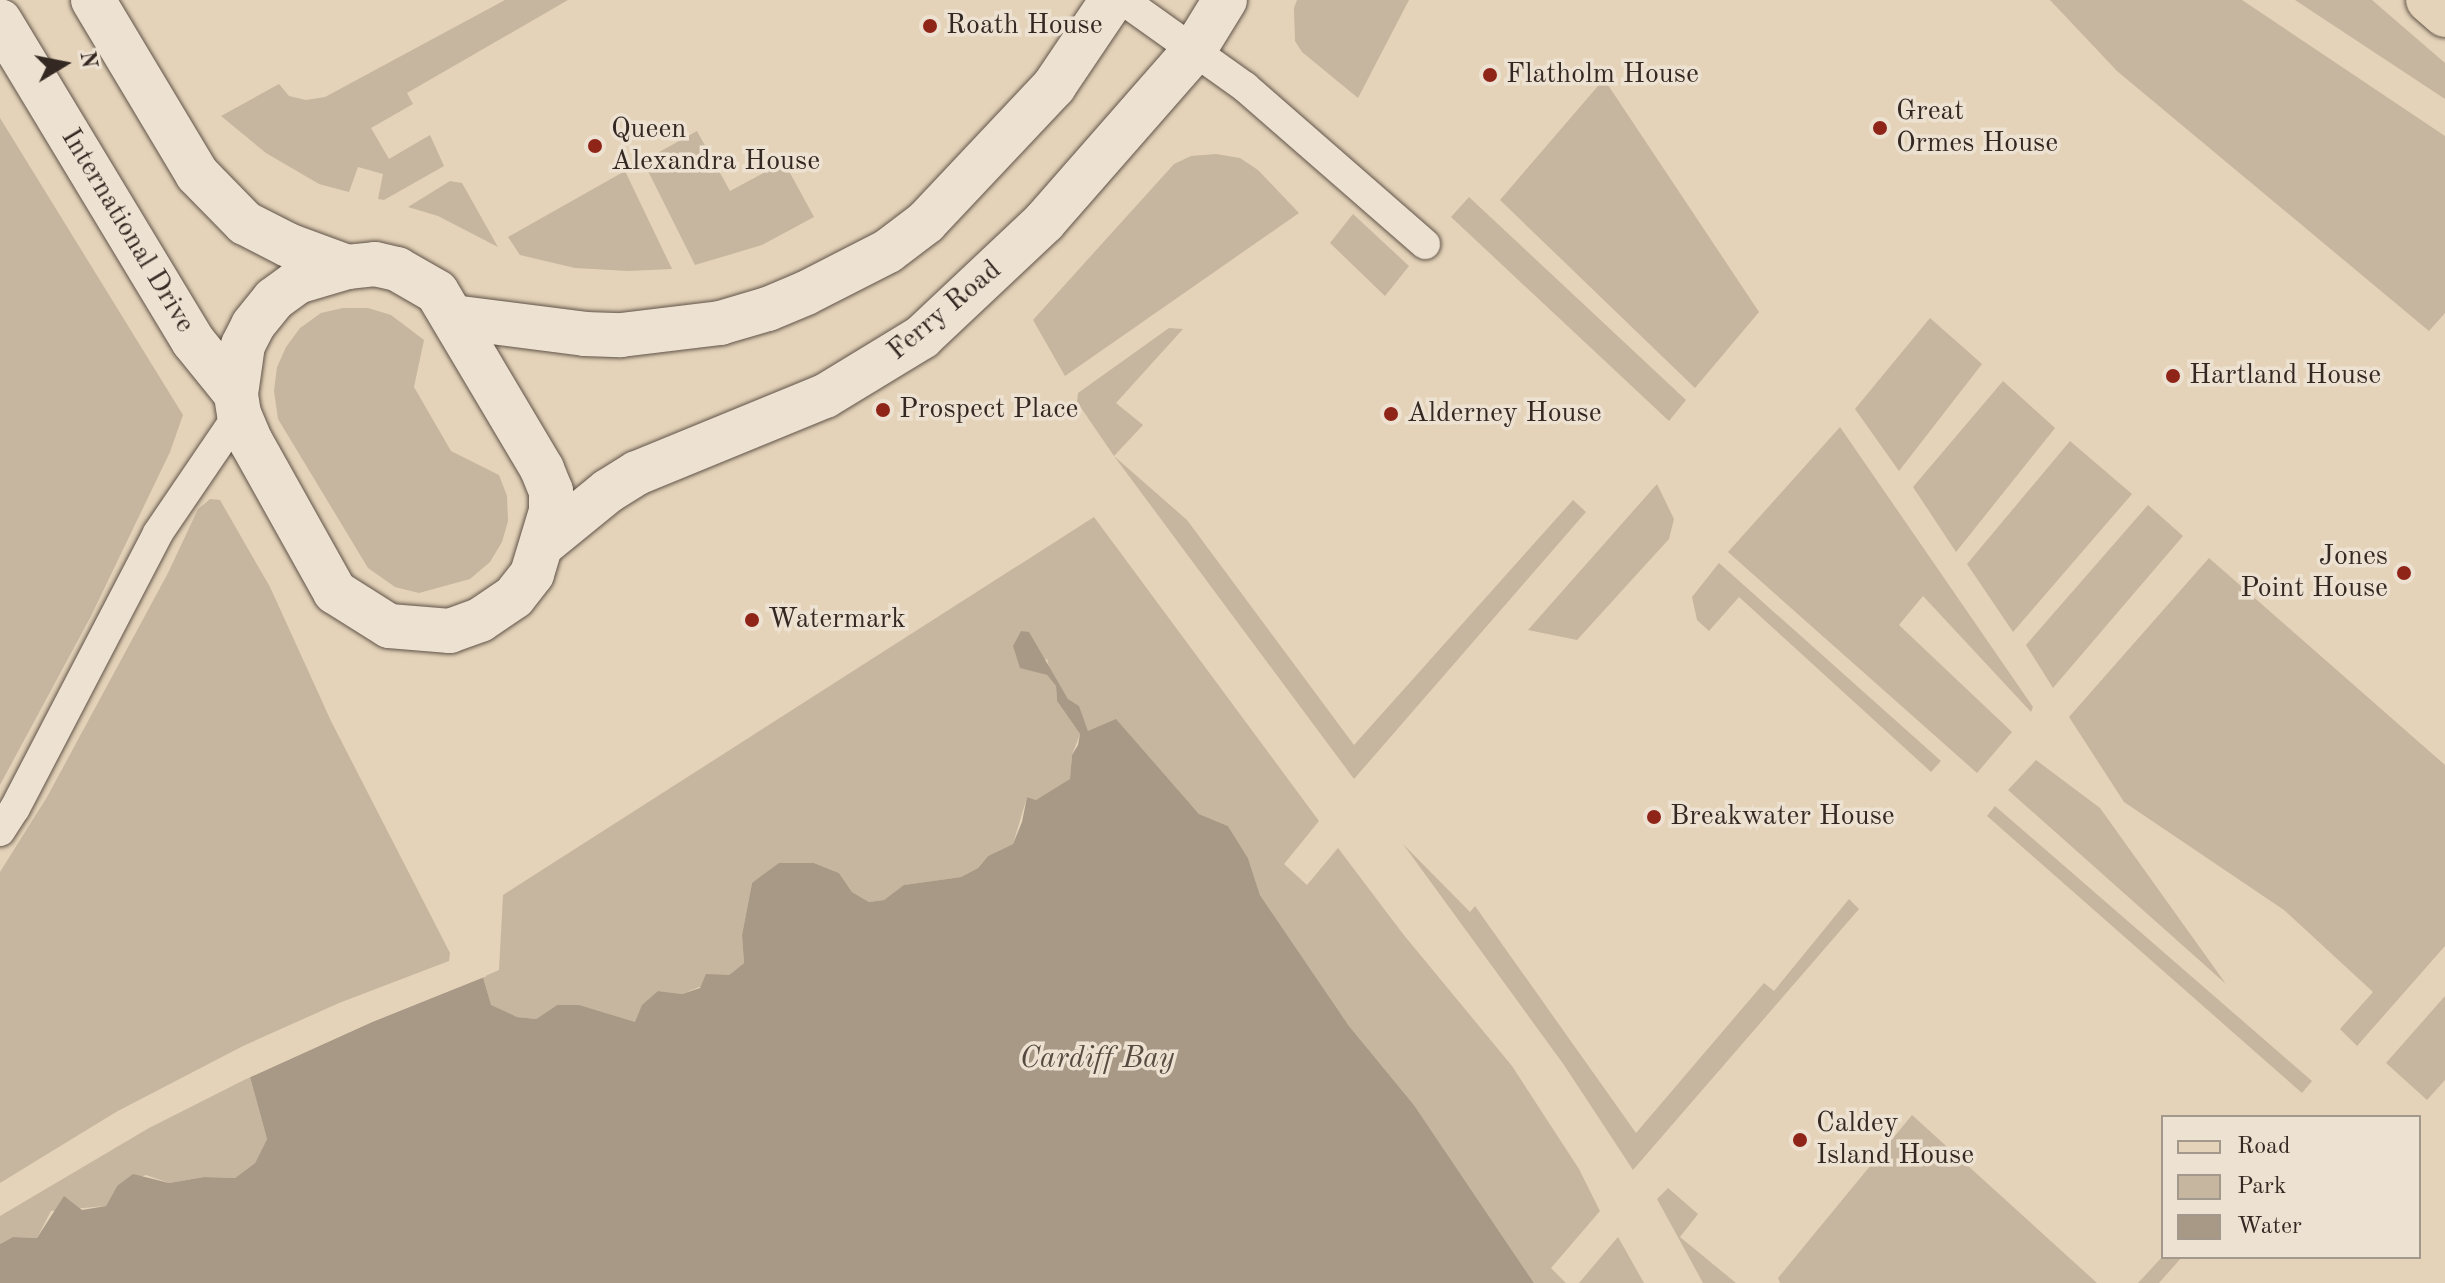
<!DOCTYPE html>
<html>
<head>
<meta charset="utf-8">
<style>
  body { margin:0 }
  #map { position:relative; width:2445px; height:1283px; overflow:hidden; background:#e4d3b9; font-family:"Old Standard TT",serif }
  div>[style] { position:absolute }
  .green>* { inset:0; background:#c6b69f }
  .water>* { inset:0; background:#a89986 }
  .pier>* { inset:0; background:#e4d3b9 }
  .roads { filter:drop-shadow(0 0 2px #605348) drop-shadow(0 0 2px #605348) }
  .service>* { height:30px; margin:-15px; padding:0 15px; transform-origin:15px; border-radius:15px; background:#ede2d2 }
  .minor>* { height:44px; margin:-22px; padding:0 22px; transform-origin:22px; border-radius:22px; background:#ede2d2 }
  .primary>* { height:44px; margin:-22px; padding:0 22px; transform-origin:22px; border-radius:22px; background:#e4d3b9 }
  .dots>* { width:22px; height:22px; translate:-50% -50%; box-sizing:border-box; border:4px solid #ede2d2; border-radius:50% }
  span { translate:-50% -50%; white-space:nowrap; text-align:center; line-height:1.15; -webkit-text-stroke:7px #ede2d2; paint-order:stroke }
  .poi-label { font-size:28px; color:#342822 }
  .left { translate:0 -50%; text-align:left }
  .right { translate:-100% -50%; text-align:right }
  .street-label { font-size:28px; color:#342822 }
  .water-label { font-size:30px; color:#574a40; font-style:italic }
  .legend { position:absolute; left:2161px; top:1115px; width:260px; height:144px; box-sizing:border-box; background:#ede2d2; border:2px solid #a3988c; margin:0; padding:10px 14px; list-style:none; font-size:24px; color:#342822 }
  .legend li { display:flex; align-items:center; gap:16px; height:40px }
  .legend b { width:40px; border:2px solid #a3988c }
  .north { position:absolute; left:24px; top:24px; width:80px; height:80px; -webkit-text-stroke:6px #ede2d2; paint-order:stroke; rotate:80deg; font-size:22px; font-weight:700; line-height:32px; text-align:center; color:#342822 }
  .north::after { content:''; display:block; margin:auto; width:28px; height:36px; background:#342822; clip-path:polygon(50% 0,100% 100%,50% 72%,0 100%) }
</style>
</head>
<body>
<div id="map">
  <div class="green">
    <div style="clip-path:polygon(505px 0,568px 0,407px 93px,413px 104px,371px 128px,389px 159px,430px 135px,444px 166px,384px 200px,378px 199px,383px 174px,358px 167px,349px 192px,319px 184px,266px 153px,221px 116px,279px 84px,289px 96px,306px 100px,325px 97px)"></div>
    <div style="clip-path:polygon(1297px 0,1409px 0,1358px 98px,1302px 52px,1295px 41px,1294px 8px)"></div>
    <div style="clip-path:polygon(2050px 0,2242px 0,2445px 136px,2445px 313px,2429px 331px,2117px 71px)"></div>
    <div style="clip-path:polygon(2295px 0,2372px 0,2445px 63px,2445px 99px)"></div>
    <div style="clip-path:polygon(1604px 79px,1759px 312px,1695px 388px,1500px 200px)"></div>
    <div style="clip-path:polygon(0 118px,183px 415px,170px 452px,91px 616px,0 785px)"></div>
    <div style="clip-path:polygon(697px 131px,730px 191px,784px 162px,814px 217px,762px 245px,695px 265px,643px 161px)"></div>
    <div style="clip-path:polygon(1216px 154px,1240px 158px,1258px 170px,1299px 213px,1065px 376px,1033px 320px,1174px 164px,1191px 156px)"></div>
    <div style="clip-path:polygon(625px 171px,672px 269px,628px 271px,575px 268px,520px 255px,508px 237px)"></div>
    <div style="clip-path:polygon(450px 181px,462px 183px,498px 247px,438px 216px,408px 207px)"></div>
    <div style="clip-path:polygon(1469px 197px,1686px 400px,1669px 421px,1451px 217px)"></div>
    <div style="clip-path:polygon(1353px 214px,1409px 266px,1385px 296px,1330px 243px)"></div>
    <div style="clip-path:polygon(343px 308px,368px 308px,391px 315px,424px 340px,414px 387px,451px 451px,499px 475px,507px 496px,508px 521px,502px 542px,490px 562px,470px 579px,419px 593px,395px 587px,368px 568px,278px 419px,274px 391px,277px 367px,286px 347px,300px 328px,321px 313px)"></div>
    <div style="clip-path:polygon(1930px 318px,1982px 364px,1899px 471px,1855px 409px)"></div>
    <div style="clip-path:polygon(1169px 328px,1183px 329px,1116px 403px,1143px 425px,1114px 456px,1187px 520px,1354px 745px,1573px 500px,1586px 512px,1354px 779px,1114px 456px,1077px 402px,1078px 393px)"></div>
    <div style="clip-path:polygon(2003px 381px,2055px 428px,1956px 552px,1913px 487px)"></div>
    <div style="clip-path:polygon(1840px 427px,2033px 707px,2031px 712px,1923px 596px,1899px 625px,2012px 732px,1977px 773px,1728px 552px)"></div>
    <div style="clip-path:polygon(2070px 441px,2132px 494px,2013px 632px,1967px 564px)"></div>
    <div style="clip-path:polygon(1657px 484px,1674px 519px,1669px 539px,1577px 640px,1528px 630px)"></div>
    <div style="clip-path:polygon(210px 499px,220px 500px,270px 587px,331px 721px,450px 953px,449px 961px,339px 1003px,243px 1046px,116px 1112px,0 1183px,0 872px,47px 797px,168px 573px,198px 509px)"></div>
    <div style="clip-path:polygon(2148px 505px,2183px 536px,2053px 688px,2026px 645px)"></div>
    <div style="clip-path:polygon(1094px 517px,1319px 821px,1284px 864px,1307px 885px,1338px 848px,1403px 934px,1512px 1066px,1579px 1169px,1600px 1211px,1551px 1268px,1566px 1283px,1534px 1283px,1414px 1105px,1349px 1026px,1260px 895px,1248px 858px,1228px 826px,1199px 814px,1116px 720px,1088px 732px,1079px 707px,1068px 699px,1050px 671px,1047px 659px,1020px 667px,1047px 675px,1056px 686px,1057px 701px,1080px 734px,1072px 755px,1070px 780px,1036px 800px,1027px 797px,1013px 844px,988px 856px,978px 868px,961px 877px,905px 885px,884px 900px,869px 902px,852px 892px,839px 873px,814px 863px,752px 883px,742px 935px,744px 963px,729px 975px,682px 994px,658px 991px,635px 1023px,557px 1005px,536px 1019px,517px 1017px,491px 1006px,483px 977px,499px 970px,503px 895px)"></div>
    <div style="clip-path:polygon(2209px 558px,2445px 765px,2445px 946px,2357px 1046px,2340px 1029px,2373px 992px,2284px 910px,2124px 802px,2069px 717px)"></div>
    <div style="clip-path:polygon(1719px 563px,1941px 761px,1931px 772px,1739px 597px,1709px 631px,1697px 620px,1692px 597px)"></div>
    <div style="clip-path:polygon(2036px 760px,2100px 808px,2226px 984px,2008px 790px)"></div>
    <div style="clip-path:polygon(1995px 806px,2312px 1081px,2302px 1093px,1987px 816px)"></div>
    <div style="clip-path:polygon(1403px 844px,1470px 912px,1475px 906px,1636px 1133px,1764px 983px,1774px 991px,1849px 899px,1859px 909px,1633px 1170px,1564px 1065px)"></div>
    <div style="clip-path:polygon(2445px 996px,2445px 1080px,2427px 1100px,2386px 1063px)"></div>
    <div style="clip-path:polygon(250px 1077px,267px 1139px,255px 1163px,235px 1178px,204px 1177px,169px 1183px,146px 1175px,117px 1186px,106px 1206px,51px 1211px,37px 1238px,13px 1237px,0 1244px,0 1216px,149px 1128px)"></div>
    <div style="clip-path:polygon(1912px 1115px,2097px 1283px,1780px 1283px,1778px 1278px)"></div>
    <div style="clip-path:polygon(1668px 1188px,1698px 1214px,1680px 1237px,1736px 1283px,1703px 1283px,1657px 1199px)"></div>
    <div style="clip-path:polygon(1618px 1237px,1644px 1283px,1579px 1283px)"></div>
    <div style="clip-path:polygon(2163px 1256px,2182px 1257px,2159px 1283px,2138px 1283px)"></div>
  </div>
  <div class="water">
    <div style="clip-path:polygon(1021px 631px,1029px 632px,1068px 699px,1079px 706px,1088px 731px,1116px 719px,1199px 814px,1228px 826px,1248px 858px,1260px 895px,1349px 1026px,1414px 1105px,1534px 1283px,0 1283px,0 1244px,13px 1237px,37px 1238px,64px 1196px,82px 1210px,106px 1206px,117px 1186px,133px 1174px,169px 1183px,204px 1177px,235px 1178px,255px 1163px,267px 1139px,250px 1077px,372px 1022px,483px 977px,491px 1005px,517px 1017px,536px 1019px,557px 1005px,579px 1005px,635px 1022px,642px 1005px,658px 991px,682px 994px,700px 988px,706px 974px,729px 975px,744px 963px,742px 935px,752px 883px,779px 863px,814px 863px,839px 873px,852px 892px,869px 902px,884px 900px,904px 885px,961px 877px,978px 868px,988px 856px,1013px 844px,1022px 822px,1027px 797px,1036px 800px,1070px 779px,1072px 755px,1078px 745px,1080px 734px,1057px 701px,1056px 686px,1047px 675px,1020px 668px,1013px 646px)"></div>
  </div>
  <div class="pier">
    <div style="clip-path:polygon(482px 974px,487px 976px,372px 1022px,246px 1079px,248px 1074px,371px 1018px)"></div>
  </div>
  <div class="roads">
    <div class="service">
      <div style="left:1123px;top:0;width:150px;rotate:35.5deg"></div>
      <div style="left:1245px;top:87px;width:239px;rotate:41.1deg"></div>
      <div style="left:0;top:831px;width:27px;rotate:-57deg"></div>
      <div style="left:15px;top:808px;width:310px;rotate:-62.5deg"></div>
      <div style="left:158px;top:533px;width:144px;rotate:-55.8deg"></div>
    </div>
    <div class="minor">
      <div style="left:93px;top:0;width:203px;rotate:59.1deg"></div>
      <div style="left:197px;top:174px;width:69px;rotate:45.6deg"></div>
      <div style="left:245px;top:223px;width:48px;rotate:27.1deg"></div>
      <div style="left:288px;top:245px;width:63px;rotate:20.4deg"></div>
      <div style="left:0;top:21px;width:374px;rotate:58.9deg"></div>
      <div style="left:193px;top:341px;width:68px;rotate:50.9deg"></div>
      <div style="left:375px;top:264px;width:23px;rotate:13deg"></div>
      <div style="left:397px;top:269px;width:46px;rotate:29.9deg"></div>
      <div style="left:437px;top:292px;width:206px;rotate:59.3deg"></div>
      <div style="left:542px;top:469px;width:24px;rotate:68deg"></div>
      <div style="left:551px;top:491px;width:20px;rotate:90deg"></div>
      <div style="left:551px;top:511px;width:66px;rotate:106.8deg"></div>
      <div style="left:532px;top:574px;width:29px;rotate:128deg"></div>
      <div style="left:514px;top:597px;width:41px;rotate:145.9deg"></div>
      <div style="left:480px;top:620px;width:32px;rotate:160deg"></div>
      <div style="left:450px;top:631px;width:61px;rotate:-175.3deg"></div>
      <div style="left:389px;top:626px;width:64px;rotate:-147.8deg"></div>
      <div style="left:335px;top:592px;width:172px;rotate:-119.2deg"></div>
      <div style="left:251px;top:442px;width:30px;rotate:-113deg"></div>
      <div style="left:239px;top:414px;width:20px;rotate:-99deg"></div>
      <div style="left:236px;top:394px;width:49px;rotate:-81.9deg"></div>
      <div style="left:243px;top:345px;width:22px;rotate:-63deg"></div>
      <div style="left:253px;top:325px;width:33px;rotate:-51deg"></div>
      <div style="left:274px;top:299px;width:29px;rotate:-36deg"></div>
      <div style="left:297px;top:282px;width:52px;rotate:-16.7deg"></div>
      <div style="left:347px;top:267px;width:28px;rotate:-6deg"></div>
      <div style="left:453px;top:317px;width:133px;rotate:7.3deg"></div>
      <div style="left:585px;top:334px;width:36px;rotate:2deg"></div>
      <div style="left:621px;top:335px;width:100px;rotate:-6.9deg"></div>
      <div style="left:720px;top:323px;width:50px;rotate:-16.3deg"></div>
      <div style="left:768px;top:309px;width:41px;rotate:-22.8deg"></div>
      <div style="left:806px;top:293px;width:92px;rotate:-27.1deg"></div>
      <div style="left:888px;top:251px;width:48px;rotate:-37.3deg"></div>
      <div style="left:926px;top:222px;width:187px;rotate:-46.7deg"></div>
      <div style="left:1054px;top:86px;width:104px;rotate:-56deg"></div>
      <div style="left:543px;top:544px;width:84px;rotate:-39.2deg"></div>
      <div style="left:608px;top:491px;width:34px;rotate:-32deg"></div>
      <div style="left:637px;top:473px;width:203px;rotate:-22.3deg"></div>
      <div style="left:825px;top:396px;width:114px;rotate:-31.3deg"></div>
      <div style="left:922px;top:337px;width:168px;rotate:-43.3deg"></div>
      <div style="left:1044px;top:222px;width:226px;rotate:-48.8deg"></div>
      <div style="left:1193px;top:52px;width:61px;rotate:-58.4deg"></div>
    </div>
    <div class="primary">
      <div style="left:2428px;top:0;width:23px;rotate:41deg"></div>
    </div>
  </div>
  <div class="dots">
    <div style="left:930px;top:26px;background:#8f2418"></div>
    <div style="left:1490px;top:75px;background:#8f2418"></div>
    <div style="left:1880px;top:128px;background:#8f2418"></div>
    <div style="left:595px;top:146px;background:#8f2418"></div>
    <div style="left:2173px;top:376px;background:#8f2418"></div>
    <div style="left:883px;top:410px;background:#8f2418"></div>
    <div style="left:1391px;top:414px;background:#8f2418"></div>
    <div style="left:2404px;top:573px;background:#8f2418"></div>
    <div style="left:752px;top:620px;background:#8f2418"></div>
    <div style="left:1654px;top:817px;background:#8f2418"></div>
    <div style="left:1800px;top:1140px;background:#8f2418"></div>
  </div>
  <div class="poi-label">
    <span class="left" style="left:946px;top:26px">Roath House</span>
    <span class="left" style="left:1506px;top:75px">Flatholm House</span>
    <span class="left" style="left:1896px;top:128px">Great<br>Ormes House</span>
    <span class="left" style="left:611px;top:146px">Queen<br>Alexandra House</span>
    <span class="left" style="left:2189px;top:376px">Hartland House</span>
    <span class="left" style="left:899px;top:410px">Prospect Place</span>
    <span class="left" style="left:1407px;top:414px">Alderney House</span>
    <span class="right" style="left:2388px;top:573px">Jones<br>Point House</span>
    <span class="left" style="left:768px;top:620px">Watermark</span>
    <span class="left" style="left:1670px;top:817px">Breakwater House</span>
    <span class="left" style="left:1816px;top:1140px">Caldey<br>Island House</span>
  </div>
  <div class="street-label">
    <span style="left:127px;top:231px;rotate:59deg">International Drive</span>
    <span style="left:945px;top:311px;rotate:-40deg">Ferry Road</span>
  </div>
  <div class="water-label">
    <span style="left:1097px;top:1059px">Cardiff Bay</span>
  </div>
  <ul class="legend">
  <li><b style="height:10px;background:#e4d3b9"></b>Road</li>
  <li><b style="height:22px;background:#c6b69f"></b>Park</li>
  <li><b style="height:22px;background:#a89986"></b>Water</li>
  </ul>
  <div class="north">N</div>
</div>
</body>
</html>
